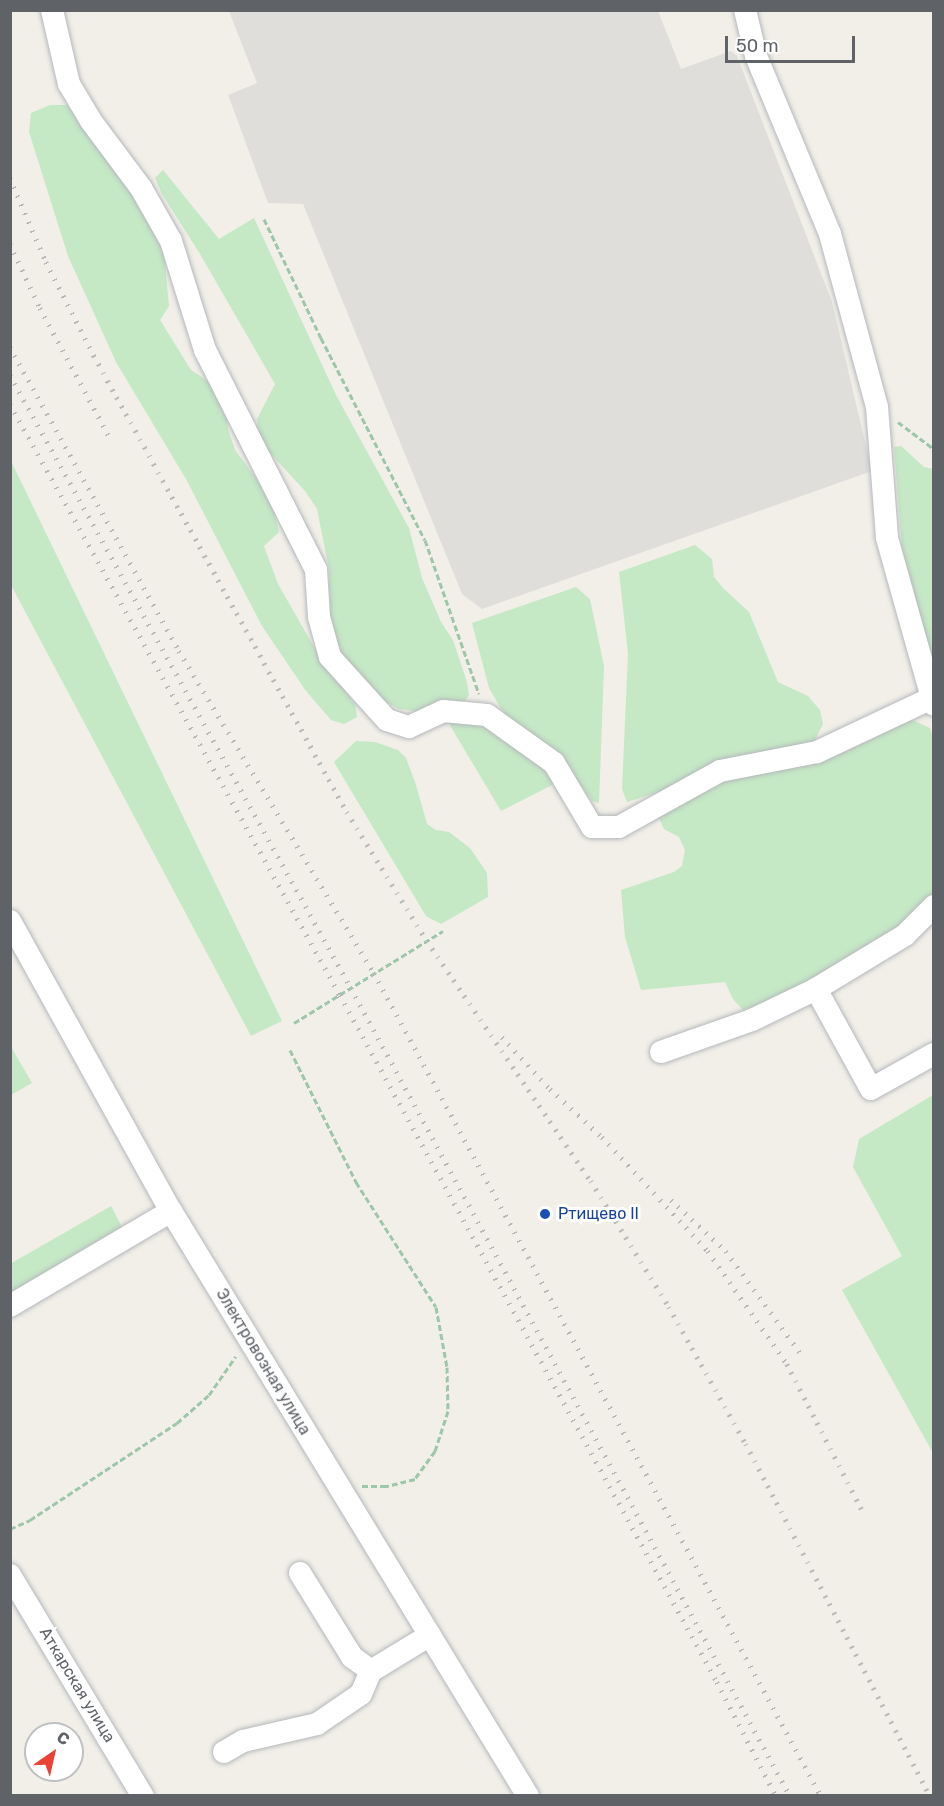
<!DOCTYPE html>
<html>
<head>
<meta charset="utf-8">
<style>
  body { margin:0 }
  #map { position:relative; width:944px; height:1806px; overflow:hidden; background:#f1efe8; font-family:Rubik,sans-serif }
  div>[style] { position:absolute }
  .industrial>* { inset:0; background:#e0deda }
  .green>* { inset:0; background:#c5e8c5 }
  .path>* { height:3px; margin-top:-1.5px; transform-origin:0; background:repeating-linear-gradient(90deg,#9cc7a9 0 6px,transparent 0 9px) }
  .roads { filter:drop-shadow(0 0 2px #b5b8bc) drop-shadow(0 0 2px #b5b8bc) }
  .minor>* { height:22px; margin:-11px; padding:0 11px; transform-origin:11px; border-radius:11px; background:#fff }
  .rail>* { height:4.5px; margin-top:-2.25px; transform-origin:0; background:repeating-linear-gradient(90deg,#b6b7b8 0 1.5px,transparent 0 9.5px) }
  .dots>* { width:16px; height:16px; translate:-50% -50%; box-sizing:border-box; border:3px solid #fff; border-radius:50% }
  span { translate:-50% -50%; white-space:nowrap; text-align:center; line-height:1.15; -webkit-text-stroke:6px #fff; paint-order:stroke }
  .transit-label { font-size:16px; color:#164399 }
  .left { translate:0 -50%; text-align:left }
  .street-label { font-size:16px; color:#5f6368 }
  .frame { position:absolute; inset:0; border:12px solid #5f6368; pointer-events:none }
  .north { position:absolute; left:24px; top:1722px; width:60px; height:60px; box-sizing:border-box; background:#fff; border:2px solid #bfc1c3; border-radius:50%; rotate:34deg; font-size:16px; font-weight:700; line-height:24px; text-align:center; color:#5f6368 }
  .north::after { content:''; display:block; margin:auto; width:21px; height:27px; background:#ea4335; clip-path:polygon(50% 0,100% 100%,50% 72%,0 100%) }
  .scale { position:absolute; left:725px; top:36px; width:130px; height:27px; box-sizing:border-box; border:3px solid #5f6368; border-top:0; padding-left:8px; font-size:18px; line-height:21px; white-space:nowrap; color:#5f6368; -webkit-text-stroke:4px #fff; paint-order:stroke }
</style>
</head>
<body>
<div id="map">
  <div class="industrial">
    <div style="clip-path:polygon(229px 11px,658px 11px,681px 69px,731px 51px,737px 56px,832px 302px,872px 471px,482px 609px,462px 594px,303px 204px,268px 203px,228px 95px,257px 83px)"></div>
  </div>
  <div class="green">
    <div style="clip-path:polygon(50px 105px,67px 105px,147px 215px,164px 253px,169px 306px,160px 320px,191px 370px,208px 381px,226px 409px,228px 429px,235px 450px,256px 478px,274px 511px,279px 532px,264px 546px,278px 584px,318px 654px,355px 704px,357px 717px,344px 724px,331px 720px,306px 691px,262px 626px,186px 479px,116px 362px,68px 256px,29px 132px,31px 113px)"></div>
    <div style="clip-path:polygon(163px 170px,219px 239px,254px 218px,336px 395px,409px 528px,422px 578px,441px 622px,453px 640px,467px 682px,469px 695px,465px 701px,441px 705px,422px 712px,399px 709px,373px 695px,344px 658px,330px 631px,329px 569px,317px 509px,305px 491px,260px 442px,257px 419px,275px 384px,200px 254px,162px 194px,155px 178px)"></div>
    <div style="clip-path:polygon(901px 446px,924px 467px,933px 469px,933px 665px,902px 548px,894px 447px)"></div>
    <div style="clip-path:polygon(10px 459px,282px 1021px,251px 1036px,11px 585px)"></div>
    <div style="clip-path:polygon(695px 545px,712px 559px,714px 577px,723px 588px,749px 612px,778px 682px,808px 696px,820px 710px,823px 724px,813px 744px,627px 802px,622px 789px,628px 654px,619px 572px)"></div>
    <div style="clip-path:polygon(576px 587px,590px 599px,604px 666px,599px 803px,592px 801px,556px 750px,507px 719px,489px 688px,472px 623px)"></div>
    <div style="clip-path:polygon(908px 718px,930px 728px,934px 742px,933px 893px,903px 925px,784px 996px,743px 1010px,733px 999px,725px 982px,641px 990px,625px 937px,621px 890px,674px 872px,682px 866px,685px 850px,679px 837px,664px 829px,657px 814px,715px 779px)"></div>
    <div style="clip-path:polygon(448px 722px,489px 724px,549px 766px,556px 783px,501px 811px)"></div>
    <div style="clip-path:polygon(356px 741px,375px 742px,398px 750px,406px 758px,416px 785px,427px 824px,436px 830px,449px 832px,470px 848px,487px 873px,488px 897px,441px 924px,426px 916px,334px 762px)"></div>
    <div style="clip-path:polygon(10px 1045px,32px 1083px,11px 1095px,10px 1095px)"></div>
    <div style="clip-path:polygon(933px 1095px,933px 1453px,842px 1290px,902px 1256px,853px 1167px,859px 1139px)"></div>
    <div style="clip-path:polygon(111px 1206px,123px 1229px,11px 1296px,10px 1264px)"></div>
  </div>
  <div class="path">
    <div style="left:264px;top:219px;width:132px;rotate:64.4deg"></div>
    <div style="left:321px;top:338px;width:227px;rotate:62.8deg"></div>
    <div style="left:425px;top:540px;width:163px;rotate:70.7deg"></div>
    <div style="left:898px;top:422px;width:45px;rotate:36.9deg"></div>
    <div style="left:294px;top:1023px;width:175px;rotate:-31.7deg"></div>
    <div style="left:290px;top:1050px;width:148px;rotate:63.4deg"></div>
    <div style="left:356px;top:1182px;width:148px;rotate:57.4deg"></div>
    <div style="left:436px;top:1307px;width:61px;rotate:79.6deg"></div>
    <div style="left:447px;top:1367px;width:44px;rotate:88.7deg"></div>
    <div style="left:448px;top:1411px;width:42px;rotate:108deg"></div>
    <div style="left:435px;top:1451px;width:34px;rotate:126deg"></div>
    <div style="left:415px;top:1479px;width:30px;rotate:166deg"></div>
    <div style="left:386px;top:1486px;width:25px;rotate:180deg"></div>
    <div style="left:10px;top:1529px;width:22px;rotate:-24deg"></div>
    <div style="left:30px;top:1520px;width:176px;rotate:-33.4deg"></div>
    <div style="left:177px;top:1423px;width:43px;rotate:-41.2deg"></div>
    <div style="left:209px;top:1395px;width:47px;rotate:-55.3deg"></div>
  </div>
  <div class="roads">
    <div class="minor">
      <div style="left:52px;top:10px;width:76px;rotate:77.1deg"></div>
      <div style="left:69px;top:84px;width:43px;rotate:59.3deg"></div>
      <div style="left:91px;top:121px;width:84px;rotate:53.3deg"></div>
      <div style="left:141px;top:188px;width:61px;rotate:60.5deg"></div>
      <div style="left:171px;top:241px;width:114px;rotate:72.7deg"></div>
      <div style="left:205px;top:350px;width:246px;rotate:63.2deg"></div>
      <div style="left:316px;top:570px;width:47px;rotate:86.3deg"></div>
      <div style="left:319px;top:617px;width:41px;rotate:74.6deg"></div>
      <div style="left:330px;top:657px;width:85px;rotate:47.9deg"></div>
      <div style="left:387px;top:720px;width:23px;rotate:18deg"></div>
      <div style="left:409px;top:727px;width:38px;rotate:-25deg"></div>
      <div style="left:443px;top:711px;width:44px;rotate:5.2deg"></div>
      <div style="left:487px;top:715px;width:82px;rotate:35.6deg"></div>
      <div style="left:554px;top:763px;width:74px;rotate:59.3deg"></div>
      <div style="left:592px;top:827px;width:27px"></div>
      <div style="left:619px;top:827px;width:115px;rotate:-29deg"></div>
      <div style="left:720px;top:771px;width:99px;rotate:-11.1deg"></div>
      <div style="left:817px;top:752px;width:127px;rotate:-25.2deg"></div>
      <div style="left:745px;top:10px;width:47px;rotate:76.6deg"></div>
      <div style="left:756px;top:56px;width:193px;rotate:67.4deg"></div>
      <div style="left:830px;top:234px;width:179px;rotate:74.8deg"></div>
      <div style="left:877px;top:407px;width:131px;rotate:85.6deg"></div>
      <div style="left:887px;top:538px;width:173px;rotate:74.3deg"></div>
      <div style="left:10px;top:921px;width:332px;rotate:61deg"></div>
      <div style="left:171px;top:1211px;width:685px;rotate:58.61deg"></div>
      <div style="left:816px;top:989px;width:114px;rotate:61.2deg"></div>
      <div style="left:871px;top:1089px;width:72px;rotate:-29.1deg"></div>
      <div style="left:661px;top:1052px;width:96px;rotate:-19.4deg"></div>
      <div style="left:752px;top:1020px;width:71px;rotate:-25.8deg"></div>
      <div style="left:816px;top:989px;width:104px;rotate:-31.2deg"></div>
      <div style="left:905px;top:935px;width:41px;rotate:-45deg"></div>
      <div style="left:10px;top:1306px;width:187px;rotate:-30.5deg"></div>
      <div style="left:300px;top:1573px;width:99px;rotate:58.2deg"></div>
      <div style="left:352px;top:1657px;width:24px;rotate:36deg"></div>
      <div style="left:371px;top:1671px;width:69px;rotate:-31.4deg"></div>
      <div style="left:10px;top:1575px;width:258px;rotate:59deg"></div>
      <div style="left:224px;top:1752px;width:22px;rotate:-30deg"></div>
      <div style="left:243px;top:1741px;width:76px;rotate:-12.9deg"></div>
      <div style="left:317px;top:1724px;width:53px;rotate:-34.3deg"></div>
      <div style="left:361px;top:1694px;width:25px;rotate:-67deg"></div>
    </div>
  </div>
  <div class="rail">
    <div style="left:10px;top:178px;width:91px;rotate:66.8deg"></div>
    <div style="left:46px;top:262px;width:106px;rotate:62.9deg"></div>
    <div style="left:94px;top:356px;width:521px;rotate:60.98deg"></div>
    <div style="left:347px;top:812px;width:152px;rotate:58.2deg"></div>
    <div style="left:427px;top:941px;width:291px;rotate:55.7deg"></div>
    <div style="left:591px;top:1181px;width:148px;rotate:58.2deg"></div>
    <div style="left:669px;top:1307px;width:157px;rotate:60.7deg"></div>
    <div style="left:746px;top:1444px;width:397px;rotate:62.4deg"></div>
    <div style="left:10px;top:244px;width:71px;rotate:64.9deg"></div>
    <div style="left:40px;top:308px;width:145px;rotate:61.7deg"></div>
    <div style="left:10px;top:347px;width:348px;rotate:60.9deg"></div>
    <div style="left:179px;top:651px;width:376px;rotate:58.8deg"></div>
    <div style="left:374px;top:973px;width:937px;rotate:61.49deg"></div>
    <div style="left:10px;top:375px;width:701px;rotate:60.91deg"></div>
    <div style="left:351px;top:988px;width:920px;rotate:61.48deg"></div>
    <div style="left:10px;top:404px;width:677px;rotate:60.82deg"></div>
    <div style="left:340px;top:995px;width:784px;rotate:61.24deg"></div>
    <div style="left:717px;top:1682px;width:128px;rotate:62.6deg"></div>
    <div style="left:502px;top:1037px;width:71px;rotate:47.3deg"></div>
    <div style="left:550px;top:1089px;width:71px;rotate:42.7deg"></div>
    <div style="left:602px;top:1137px;width:156px;rotate:47.1deg"></div>
    <div style="left:708px;top:1251px;width:138px;rotate:55deg"></div>
    <div style="left:787px;top:1364px;width:169px;rotate:62.8deg"></div>
    <div style="left:671px;top:1200px;width:75px;rotate:42.8deg"></div>
    <div style="left:726px;top:1251px;width:126px;rotate:54deg"></div>
  </div>
  <div class="dots">
    <div style="left:545px;top:1214px;background:#1a4fb4"></div>
  </div>
  <div class="transit-label">
    <span class="left" style="left:558px;top:1214px">Ртищево II</span>
  </div>
  <div class="street-label">
    <span style="left:263px;top:1362px;rotate:59deg">Электровозная улица</span>
    <span style="left:77px;top:1685px;rotate:59deg">Аткарская улица</span>
  </div>
  <div class="frame"></div>
  <div class="north">С</div>
  <div class="scale">50 m</div>
</div>
</body>
</html>
